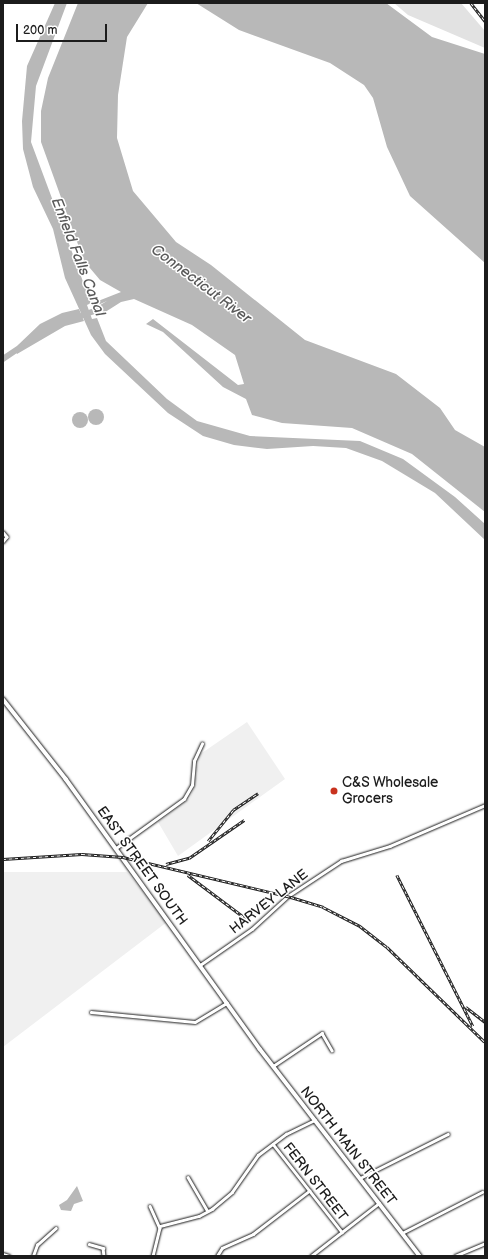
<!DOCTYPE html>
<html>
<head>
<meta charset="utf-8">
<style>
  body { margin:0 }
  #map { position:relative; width:488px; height:1259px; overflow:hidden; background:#fff; font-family:"Balsamiq Sans",sans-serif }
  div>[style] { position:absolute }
  .built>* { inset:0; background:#f0f0f0 }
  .green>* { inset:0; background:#e2e2e2 }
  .water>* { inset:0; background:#b8b8b8 }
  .round { border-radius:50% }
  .river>* { height:5.5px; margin:-2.75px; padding:0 2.75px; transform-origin:2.75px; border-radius:2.75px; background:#b8b8b8 }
  .roads { filter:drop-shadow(0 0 1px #1c1c1c) drop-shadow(0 0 1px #1c1c1c) }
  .street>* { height:2.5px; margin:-1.25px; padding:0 1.25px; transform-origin:1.25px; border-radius:1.25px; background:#fff }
  .secondary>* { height:3.5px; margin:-1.75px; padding:0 1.75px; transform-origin:1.75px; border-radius:1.75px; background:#fff }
  .rail>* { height:2.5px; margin-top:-1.25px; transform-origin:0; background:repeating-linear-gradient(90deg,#fff 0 3px,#1c1c1c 0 6px); box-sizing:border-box; border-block:1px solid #1c1c1c }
  .dots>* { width:11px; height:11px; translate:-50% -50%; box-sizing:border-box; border:2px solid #fff; border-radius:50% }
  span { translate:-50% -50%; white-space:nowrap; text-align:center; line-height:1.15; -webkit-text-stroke:3px #fff; paint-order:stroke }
  .poi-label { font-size:14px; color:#1c1c1c }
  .left { translate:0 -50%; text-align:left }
  .street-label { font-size:14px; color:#1c1c1c }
  .water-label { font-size:15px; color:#5a5a5a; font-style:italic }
  .frame { position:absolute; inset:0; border:4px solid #1c1c1c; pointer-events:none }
  .scale { position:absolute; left:16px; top:24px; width:91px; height:18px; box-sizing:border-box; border:2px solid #1c1c1c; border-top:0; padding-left:5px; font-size:12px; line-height:14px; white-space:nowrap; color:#1c1c1c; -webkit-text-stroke:3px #fff; paint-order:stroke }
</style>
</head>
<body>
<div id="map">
  <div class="built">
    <div style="clip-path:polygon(247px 722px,285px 779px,178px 856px,158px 822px,190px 798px,195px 785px,199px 755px)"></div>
    <div style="clip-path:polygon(3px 872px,127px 872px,167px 922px,3px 1047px)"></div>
  </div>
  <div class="green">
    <div style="clip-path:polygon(394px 3px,461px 3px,485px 31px,485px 48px,408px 15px)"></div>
  </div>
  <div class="water">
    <div style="clip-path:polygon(55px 3px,67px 3px,36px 86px,31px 142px,91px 303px,87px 305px,92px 319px,97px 318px,106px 341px,167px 399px,197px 421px,250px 436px,360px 441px,403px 459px,455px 497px,485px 524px,485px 540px,435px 493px,382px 461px,346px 448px,313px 446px,267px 449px,234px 445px,203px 436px,168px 413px,105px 354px,91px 335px,65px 278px,53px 229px,33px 187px,23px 149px,22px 121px,27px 66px)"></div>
    <div style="clip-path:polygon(78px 3px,148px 3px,127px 37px,118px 95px,117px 138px,133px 191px,176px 242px,211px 265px,305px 340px,396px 374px,440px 408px,455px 430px,485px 447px,485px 512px,412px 454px,352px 428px,282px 423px,252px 415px,246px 399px,223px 387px,163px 332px,146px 324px,153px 319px,238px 385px,244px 384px,235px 355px,192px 325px,134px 299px,121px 302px,99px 316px,95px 308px,107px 301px,98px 305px,93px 303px,121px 292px,100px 280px,84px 261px,41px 142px,41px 111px,48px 78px)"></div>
    <div style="clip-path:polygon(196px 3px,386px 3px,432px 37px,485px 54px,485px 263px,410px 196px,387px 147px,373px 98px,364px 85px,330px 63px,239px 30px)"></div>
    <div style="clip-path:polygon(79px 309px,84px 321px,65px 326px,17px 354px,15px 351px,18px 345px,40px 324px,62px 313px)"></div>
    <div class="round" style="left:88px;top:409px;width:16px;height:16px"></div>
    <div class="round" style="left:72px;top:412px;width:16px;height:16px"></div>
    <div style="clip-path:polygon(77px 1186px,83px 1201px,74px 1204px,71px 1211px,61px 1210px,59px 1205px,67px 1200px)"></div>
  </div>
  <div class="river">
    <div style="left:83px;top:315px;width:21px;rotate:-19deg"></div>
    <div style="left:3px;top:359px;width:22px;rotate:-34deg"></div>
  </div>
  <div class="roads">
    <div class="street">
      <div style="left:3px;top:532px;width:6px;rotate:51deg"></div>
      <div style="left:7px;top:537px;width:6px;rotate:129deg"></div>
      <div style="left:116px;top:848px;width:84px;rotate:-35.8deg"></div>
      <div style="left:184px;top:799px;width:16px;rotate:-60deg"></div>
      <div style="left:192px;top:785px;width:24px;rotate:-85deg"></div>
      <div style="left:194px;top:761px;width:19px;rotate:-65deg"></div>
      <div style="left:200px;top:965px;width:63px;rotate:-34.7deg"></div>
      <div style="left:252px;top:929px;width:49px;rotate:-42.5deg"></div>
      <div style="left:288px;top:896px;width:64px;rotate:-33.4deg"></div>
      <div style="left:341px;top:861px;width:51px;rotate:-17deg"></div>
      <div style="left:390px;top:846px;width:103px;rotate:-23.3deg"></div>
      <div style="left:91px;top:1012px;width:104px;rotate:5.5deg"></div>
      <div style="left:195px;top:1022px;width:37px;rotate:-31deg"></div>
      <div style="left:273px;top:1066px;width:59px;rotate:-34deg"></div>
      <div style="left:322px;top:1033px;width:20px;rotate:60deg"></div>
      <div style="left:273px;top:1144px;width:112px;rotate:51.9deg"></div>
      <div style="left:188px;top:1177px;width:39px;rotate:60deg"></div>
      <div style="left:360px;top:1178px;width:98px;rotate:-26.6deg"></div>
      <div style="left:150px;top:1206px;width:24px;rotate:66deg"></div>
      <div style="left:160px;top:1228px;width:29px;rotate:104deg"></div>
      <div style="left:160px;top:1226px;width:40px;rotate:-14.4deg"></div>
      <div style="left:199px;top:1216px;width:15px;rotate:-28deg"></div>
      <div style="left:212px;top:1209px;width:26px;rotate:-40deg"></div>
      <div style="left:232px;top:1192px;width:45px;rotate:-54.9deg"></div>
      <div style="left:258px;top:1155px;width:35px;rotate:-37deg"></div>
      <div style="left:286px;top:1134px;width:32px;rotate:-26deg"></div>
      <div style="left:402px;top:1233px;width:90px;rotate:-27.1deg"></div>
      <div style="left:89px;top:1244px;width:15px;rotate:16deg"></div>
      <div style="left:103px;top:1248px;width:8px;rotate:83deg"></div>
      <div style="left:3px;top:1254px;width:6px;rotate:18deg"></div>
      <div style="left:33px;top:1256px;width:12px;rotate:-70deg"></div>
      <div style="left:37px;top:1245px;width:25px;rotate:-42deg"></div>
      <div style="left:217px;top:1256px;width:9px;rotate:-58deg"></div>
      <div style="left:222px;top:1248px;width:34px;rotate:-24deg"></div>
      <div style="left:253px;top:1234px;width:71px;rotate:-37.5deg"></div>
      <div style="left:311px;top:1256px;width:86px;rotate:-37.9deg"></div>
      <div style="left:455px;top:1256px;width:33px;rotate:-23deg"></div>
    </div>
    <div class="secondary">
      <div style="left:3px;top:699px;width:102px;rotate:51.8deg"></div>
      <div style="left:66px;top:779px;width:332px;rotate:54.3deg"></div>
      <div style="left:260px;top:1049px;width:262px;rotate:52.3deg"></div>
    </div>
  </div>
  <div class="rail">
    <div style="left:471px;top:3px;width:23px;rotate:52deg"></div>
    <div style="left:208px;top:841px;width:40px;rotate:-51deg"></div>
    <div style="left:233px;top:810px;width:30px;rotate:-34deg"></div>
    <div style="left:3px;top:859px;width:79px;rotate:-3.6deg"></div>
    <div style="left:82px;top:854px;width:41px;rotate:4.2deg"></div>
    <div style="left:123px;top:857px;width:173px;rotate:13.4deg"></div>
    <div style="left:291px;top:897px;width:34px;rotate:17deg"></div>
    <div style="left:323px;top:907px;width:42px;rotate:27.2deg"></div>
    <div style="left:360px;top:926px;width:34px;rotate:38deg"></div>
    <div style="left:387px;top:947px;width:136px;rotate:44.1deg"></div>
    <div style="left:166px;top:864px;width:24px;rotate:-15deg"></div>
    <div style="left:189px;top:858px;width:67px;rotate:-34.6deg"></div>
    <div style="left:188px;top:875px;width:75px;rotate:36.9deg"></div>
    <div style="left:397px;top:875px;width:169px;rotate:63.3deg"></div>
    <div style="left:466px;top:1007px;width:24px;rotate:38deg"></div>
  </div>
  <div class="dots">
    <div style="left:334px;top:791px;background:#c8321e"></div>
  </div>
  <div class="poi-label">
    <span class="left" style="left:342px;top:791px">C&amp;S Wholesale<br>Grocers</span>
  </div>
  <div class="street-label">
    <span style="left:142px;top:866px;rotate:54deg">EAST STREET SOUTH</span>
    <span style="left:269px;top:902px;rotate:-38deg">HARVEY LANE</span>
    <span style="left:348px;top:1146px;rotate:52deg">NORTH MAIN STREET</span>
    <span style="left:315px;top:1182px;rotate:52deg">FERN STREET</span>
  </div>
  <div class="water-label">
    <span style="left:78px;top:257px;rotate:69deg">Enfield Falls Canal</span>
    <span style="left:201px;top:284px;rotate:37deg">Connecticut River</span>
  </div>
  <div class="frame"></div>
  <div class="scale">200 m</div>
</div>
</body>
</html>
